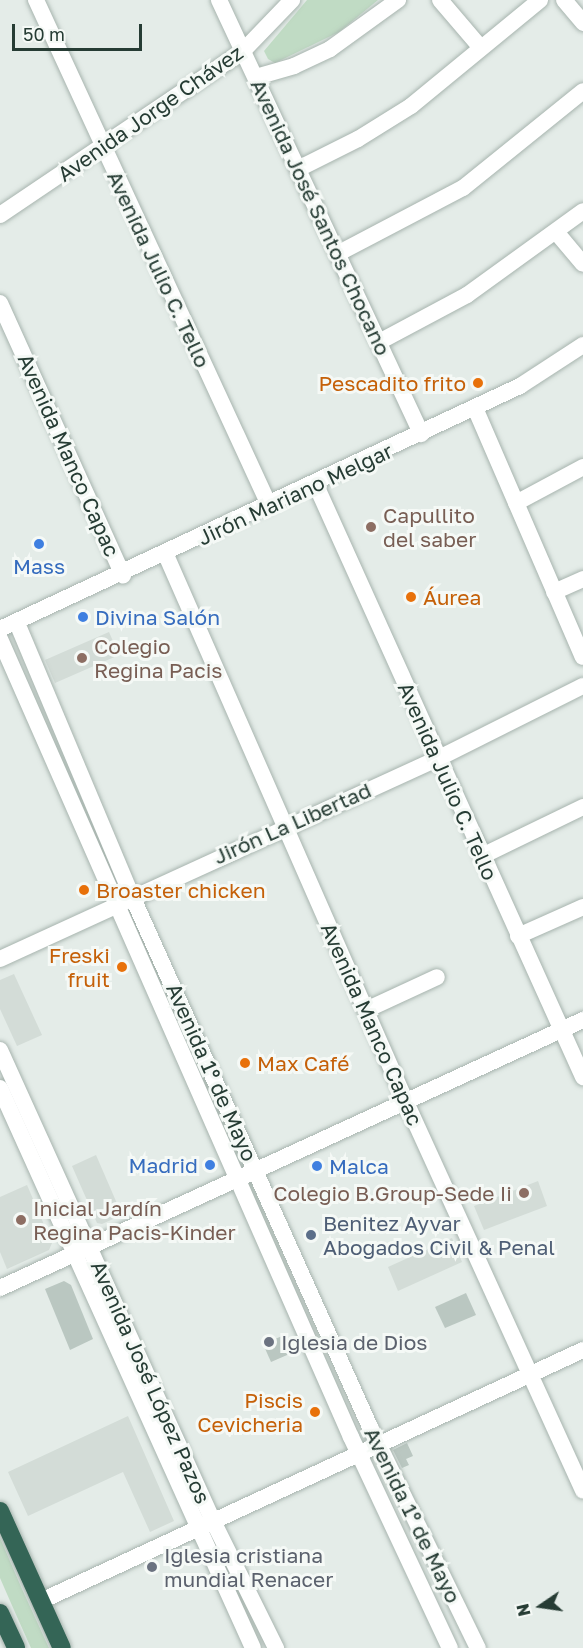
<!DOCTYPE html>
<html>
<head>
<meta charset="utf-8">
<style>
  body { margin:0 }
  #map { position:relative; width:583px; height:1648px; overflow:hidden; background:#e4ece8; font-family:"Golos Text",sans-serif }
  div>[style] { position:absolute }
  .built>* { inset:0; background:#d3dcd7 }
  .green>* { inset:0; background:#c0dbc4 }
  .building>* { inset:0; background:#bac7c1 }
  .roads { filter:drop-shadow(0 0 2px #a7b4ae) drop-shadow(0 0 2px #a7b4ae) }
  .minor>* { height:16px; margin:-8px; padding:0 8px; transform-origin:8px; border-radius:8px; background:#fff }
  .highway>* { height:18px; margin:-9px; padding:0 9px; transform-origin:9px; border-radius:9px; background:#346556 }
  .dots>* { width:16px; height:16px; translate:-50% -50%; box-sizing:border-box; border:3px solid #f5f9f6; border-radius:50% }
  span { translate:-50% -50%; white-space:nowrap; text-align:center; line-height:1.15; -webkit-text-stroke:6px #f5f9f6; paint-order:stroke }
  .street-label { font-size:21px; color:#263c34 }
  .food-label { font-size:21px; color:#c56008 }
  .right { translate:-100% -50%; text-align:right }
  .left { translate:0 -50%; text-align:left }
  .education-label { font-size:21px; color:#785e54 }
  .shop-label { font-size:21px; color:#366cbe }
  .service-label { font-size:21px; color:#4e5e75 }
  .worship-label { font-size:21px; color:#5b616d }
  .north { position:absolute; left:511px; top:1576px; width:60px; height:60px; -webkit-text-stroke:4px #f5f9f6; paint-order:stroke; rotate:257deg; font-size:16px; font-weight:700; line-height:24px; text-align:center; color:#263c34 }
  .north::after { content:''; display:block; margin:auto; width:21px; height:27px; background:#263c34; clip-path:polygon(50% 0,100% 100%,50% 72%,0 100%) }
  .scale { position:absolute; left:12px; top:24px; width:130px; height:27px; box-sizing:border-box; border:3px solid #263c34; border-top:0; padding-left:8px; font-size:18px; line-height:21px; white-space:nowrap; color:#263c34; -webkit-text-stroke:4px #f5f9f6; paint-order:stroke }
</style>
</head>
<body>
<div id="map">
  <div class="built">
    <div style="clip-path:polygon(109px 632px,119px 655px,55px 683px,45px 660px)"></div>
    <div style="clip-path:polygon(14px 974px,42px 1035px,17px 1046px,0 1009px,0 980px)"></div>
    <div style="clip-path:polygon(96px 1155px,122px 1215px,102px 1224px,97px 1223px,72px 1166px)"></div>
    <div style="clip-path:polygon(538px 1181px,547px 1206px,484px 1230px,474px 1206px)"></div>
    <div style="clip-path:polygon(27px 1185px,52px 1243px,49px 1250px,7px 1269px,0 1252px,0 1197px)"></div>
    <div style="clip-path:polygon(452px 1238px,462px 1262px,398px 1291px,388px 1267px)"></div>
    <div style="clip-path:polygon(128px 1416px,174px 1521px,150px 1532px,123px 1472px,28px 1516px,8px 1472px)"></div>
  </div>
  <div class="green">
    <div style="clip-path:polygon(307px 0,378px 0,339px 32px,275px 63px,268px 59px,264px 51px)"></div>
    <div style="clip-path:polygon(0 1538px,22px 1589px,49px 1648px,31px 1648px,14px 1610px,0 1578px)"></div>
  </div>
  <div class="building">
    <div style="clip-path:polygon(64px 1281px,71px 1285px,93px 1339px,70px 1350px,45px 1289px)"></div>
    <div style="clip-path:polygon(466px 1293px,476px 1315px,445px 1328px,435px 1307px)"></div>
    <div style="clip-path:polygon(287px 1334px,294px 1352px,271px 1362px,263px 1344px)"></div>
    <div style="clip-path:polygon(407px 1443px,413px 1456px,406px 1459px,409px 1465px,402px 1468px,393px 1450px)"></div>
  </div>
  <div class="roads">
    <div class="minor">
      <div style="left:36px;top:0;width:556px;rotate:65.23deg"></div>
      <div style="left:219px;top:0;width:479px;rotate:65deg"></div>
      <div style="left:440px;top:0;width:63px;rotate:49.5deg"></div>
      <div style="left:564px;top:0;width:30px;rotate:50deg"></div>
      <div style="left:256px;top:77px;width:40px;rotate:-16deg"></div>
      <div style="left:294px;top:66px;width:40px;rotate:-25deg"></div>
      <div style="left:330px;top:49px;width:84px;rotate:-35.8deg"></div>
      <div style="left:298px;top:169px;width:67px;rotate:-26.6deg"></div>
      <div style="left:358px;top:139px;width:62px;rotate:-31.9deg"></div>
      <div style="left:411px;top:106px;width:167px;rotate:-39.4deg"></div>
      <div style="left:0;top:215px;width:293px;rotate:-34deg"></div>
      <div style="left:243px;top:51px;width:71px;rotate:-46.1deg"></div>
      <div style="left:557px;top:233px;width:40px;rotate:50deg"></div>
      <div style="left:339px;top:253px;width:140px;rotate:-27.7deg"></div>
      <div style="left:463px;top:188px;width:154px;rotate:-38.9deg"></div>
      <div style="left:0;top:303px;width:299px;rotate:65.7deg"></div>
      <div style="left:379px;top:342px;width:100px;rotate:-28.1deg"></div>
      <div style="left:467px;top:295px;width:143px;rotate:-35.9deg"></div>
      <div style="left:475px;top:408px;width:271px;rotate:66.6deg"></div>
      <div style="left:315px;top:483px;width:652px;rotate:65.72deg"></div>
      <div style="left:516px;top:503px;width:76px;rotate:-28.2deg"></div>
      <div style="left:166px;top:555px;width:597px;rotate:66.31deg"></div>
      <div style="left:406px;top:1102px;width:427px;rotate:65.5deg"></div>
      <div style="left:554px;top:592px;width:32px;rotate:-24deg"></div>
      <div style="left:17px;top:623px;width:296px;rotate:67.2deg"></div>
      <div style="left:132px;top:896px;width:582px;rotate:65.86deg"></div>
      <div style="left:370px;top:1427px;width:246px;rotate:64deg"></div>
      <div style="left:0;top:629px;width:574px;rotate:-25.05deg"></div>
      <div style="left:520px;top:386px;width:75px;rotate:-33.1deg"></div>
      <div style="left:0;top:639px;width:872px;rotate:66.26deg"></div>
      <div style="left:351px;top:1437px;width:233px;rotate:64.9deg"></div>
      <div style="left:482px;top:856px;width:112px;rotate:-25.9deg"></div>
      <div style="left:518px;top:936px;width:71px;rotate:-24deg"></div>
      <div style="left:0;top:959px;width:481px;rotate:-24.6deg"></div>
      <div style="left:437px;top:759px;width:163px;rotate:-26.6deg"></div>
      <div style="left:366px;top:1010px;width:78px;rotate:-24.9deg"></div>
      <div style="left:0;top:1050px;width:517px;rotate:65.67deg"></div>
      <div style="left:213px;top:1521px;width:142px;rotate:63.6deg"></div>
      <div style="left:0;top:1088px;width:614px;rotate:65.69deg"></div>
      <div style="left:0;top:1288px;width:642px;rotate:-24.69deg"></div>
      <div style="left:41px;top:1601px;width:597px;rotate:-24.85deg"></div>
    </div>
    <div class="highway">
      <div style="left:0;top:1511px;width:150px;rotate:65.7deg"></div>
      <div style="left:0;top:1613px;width:38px;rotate:65deg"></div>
    </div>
  </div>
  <div class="dots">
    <div style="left:478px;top:383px;background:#e8710a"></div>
    <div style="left:371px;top:527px;background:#8d6e63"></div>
    <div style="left:39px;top:544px;background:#3f7fe0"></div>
    <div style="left:411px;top:597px;background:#e8710a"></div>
    <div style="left:83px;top:617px;background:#3f7fe0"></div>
    <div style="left:82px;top:658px;background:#8d6e63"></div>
    <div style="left:84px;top:890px;background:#e8710a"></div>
    <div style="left:122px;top:967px;background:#e8710a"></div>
    <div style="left:245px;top:1063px;background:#e8710a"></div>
    <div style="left:210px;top:1165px;background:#3f7fe0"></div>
    <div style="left:317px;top:1166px;background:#3f7fe0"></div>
    <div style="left:524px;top:1193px;background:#8d6e63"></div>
    <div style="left:21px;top:1220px;background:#8d6e63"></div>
    <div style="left:311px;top:1235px;background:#5c6f8a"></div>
    <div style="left:269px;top:1342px;background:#6b7280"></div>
    <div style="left:315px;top:1412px;background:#e8710a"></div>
    <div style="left:152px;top:1567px;background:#6b7280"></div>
  </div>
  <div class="street-label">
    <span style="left:150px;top:113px;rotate:-35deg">Avenida Jorge Chávez</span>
    <span style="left:321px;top:217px;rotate:65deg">Avenida José Santos Chocano</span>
    <span style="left:159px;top:269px;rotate:65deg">Avenida Julio C. Tello</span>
    <span style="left:69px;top:455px;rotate:66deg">Avenida Manco Capac</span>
    <span style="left:295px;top:494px;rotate:-25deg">Jirón Mariano Melgar</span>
    <span style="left:448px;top:781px;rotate:66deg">Avenida Julio C. Tello</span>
    <span style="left:292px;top:823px;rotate:-24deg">Jirón La Libertad</span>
    <span style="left:372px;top:1024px;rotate:66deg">Avenida Manco Capac</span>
    <span style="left:212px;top:1072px;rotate:66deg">Avenida 1º de Mayo</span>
    <span style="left:151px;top:1382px;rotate:66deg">Avenida José López Pazos</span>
    <span style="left:413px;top:1515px;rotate:64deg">Avenida 1º de Mayo</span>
  </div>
  <div class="food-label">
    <span class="right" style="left:466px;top:383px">Pescadito frito</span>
    <span class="left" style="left:423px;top:597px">Áurea</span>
    <span class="left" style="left:96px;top:890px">Broaster chicken</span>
    <span class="right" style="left:110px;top:967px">Freski<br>fruit</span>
    <span class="left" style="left:257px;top:1063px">Max Café</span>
    <span class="right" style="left:303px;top:1412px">Piscis<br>Cevicheria</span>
  </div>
  <div class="education-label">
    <span class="left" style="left:383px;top:527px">Capullito<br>del saber</span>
    <span class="left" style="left:94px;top:658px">Colegio<br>Regina Pacis</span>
    <span class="right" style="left:512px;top:1193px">Colegio B.Group-Sede Ii</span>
    <span class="left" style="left:33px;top:1220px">Inicial Jardín<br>Regina Pacis-Kinder</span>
  </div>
  <div class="shop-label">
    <span style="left:39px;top:566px">Mass</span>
    <span class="left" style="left:95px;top:617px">Divina Salón</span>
    <span class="right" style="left:198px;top:1165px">Madrid</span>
    <span class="left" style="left:329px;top:1166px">Malca</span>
  </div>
  <div class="service-label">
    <span class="left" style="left:323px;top:1235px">Benitez Ayvar<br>Abogados Civil &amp; Penal</span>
  </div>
  <div class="worship-label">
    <span class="left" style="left:281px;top:1342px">Iglesia de Dios</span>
    <span class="left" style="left:164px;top:1567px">Iglesia cristiana<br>mundial Renacer</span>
  </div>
  <div class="north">N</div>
  <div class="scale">50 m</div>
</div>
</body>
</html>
